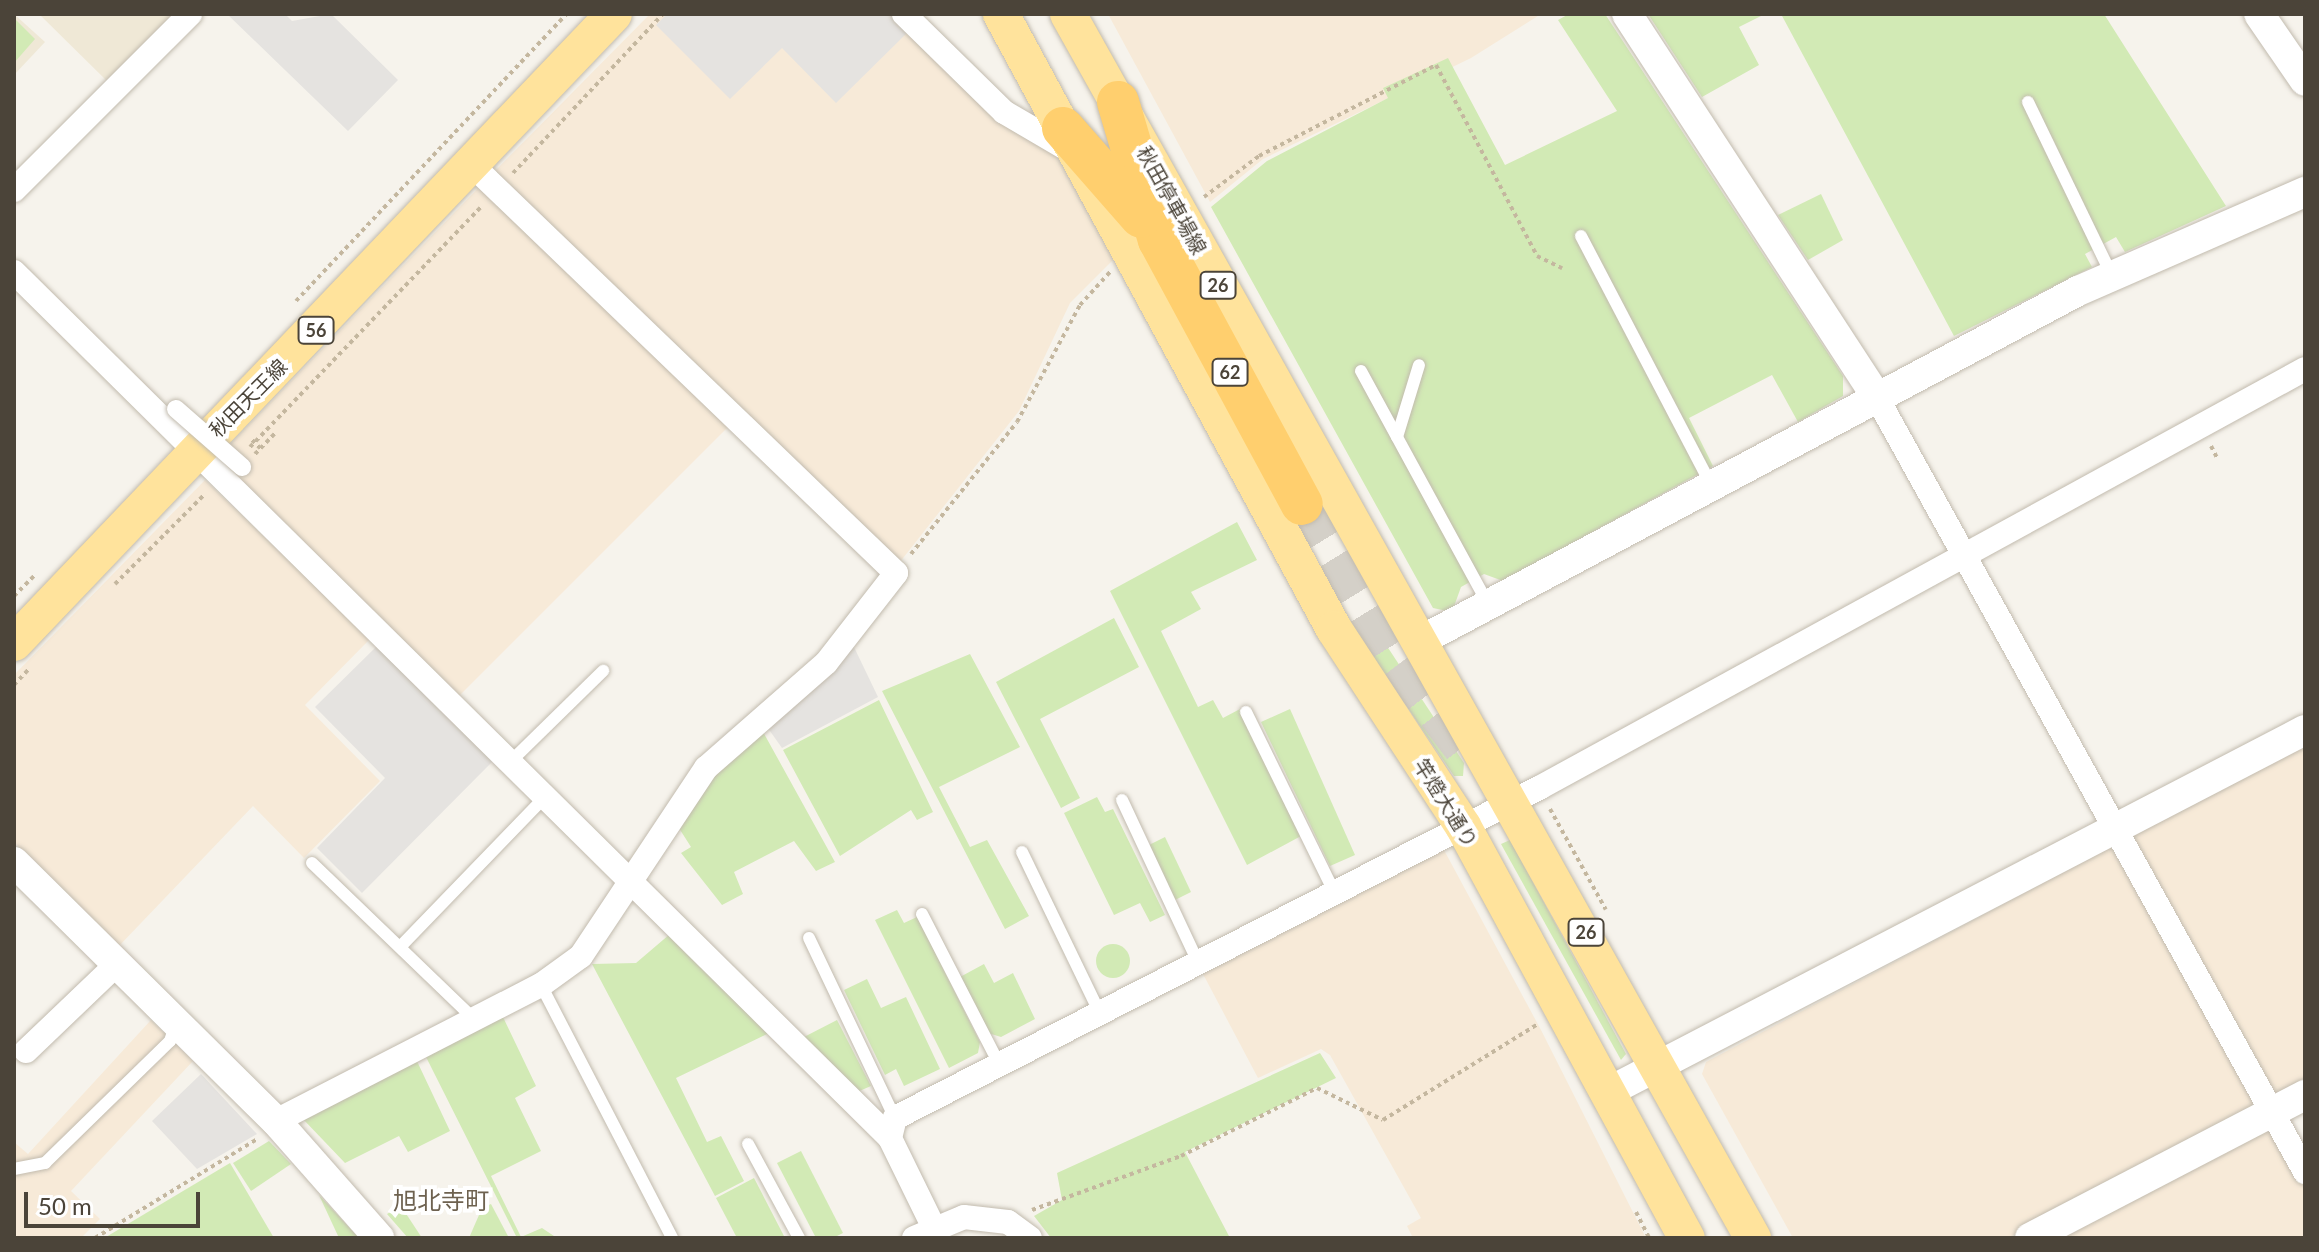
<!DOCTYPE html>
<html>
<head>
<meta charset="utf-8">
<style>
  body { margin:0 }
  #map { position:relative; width:2319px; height:1252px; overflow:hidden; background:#f6f3ec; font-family:Lato,"Noto Sans JP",sans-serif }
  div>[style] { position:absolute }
  .commercial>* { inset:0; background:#f7ead8 }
  .education>* { inset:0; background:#efe8d6 }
  .green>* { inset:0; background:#d2eab5 }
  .round { border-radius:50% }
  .parking>* { inset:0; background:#e5e3e0 }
  .motorway-tunnel>* { height:42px; margin-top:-21px; transform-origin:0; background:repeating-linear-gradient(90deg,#d4d0c8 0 42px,transparent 0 63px) }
  .path>* { height:4px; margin-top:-2px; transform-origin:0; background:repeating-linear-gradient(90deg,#c4b79f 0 4px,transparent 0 8px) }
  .roads { filter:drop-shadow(0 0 2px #c2bbae) drop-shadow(0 0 2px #c2bbae) }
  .service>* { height:12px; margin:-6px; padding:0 6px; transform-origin:6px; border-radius:6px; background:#fff }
  .minor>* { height:24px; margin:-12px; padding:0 12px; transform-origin:12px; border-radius:12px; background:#fff }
  .tertiary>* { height:30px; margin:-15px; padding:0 15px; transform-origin:15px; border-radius:15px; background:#fff }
  .primary>* { height:36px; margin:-18px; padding:0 18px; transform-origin:18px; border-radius:18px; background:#ffe39c }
  .motorway>* { height:42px; margin:-21px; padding:0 21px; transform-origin:21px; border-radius:21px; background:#ffcf6e }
  .path-bridge>* { height:4px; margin-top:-2px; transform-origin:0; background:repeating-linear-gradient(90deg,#c4b79f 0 4px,transparent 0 8px) }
  .bridges { filter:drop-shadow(0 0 2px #c2bbae) drop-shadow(0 0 2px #c2bbae) }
  .pedestrian-bridge>* { height:18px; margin:-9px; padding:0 9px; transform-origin:9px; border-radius:9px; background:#fff }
  span { translate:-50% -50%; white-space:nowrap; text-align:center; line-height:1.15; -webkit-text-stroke:8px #fff; paint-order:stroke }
  .shield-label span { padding:2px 6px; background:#fff; border:2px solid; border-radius:6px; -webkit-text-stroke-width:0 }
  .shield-label { font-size:18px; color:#4b4439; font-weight:700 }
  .street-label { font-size:20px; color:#4b4439 }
  .quarter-label { font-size:24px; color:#6e6250 }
  .frame { position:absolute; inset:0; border:16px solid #4b4439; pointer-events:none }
  .scale { position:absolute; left:24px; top:1192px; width:176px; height:36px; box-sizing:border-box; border:4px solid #4b4439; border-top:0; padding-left:10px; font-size:24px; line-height:28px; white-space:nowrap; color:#4b4439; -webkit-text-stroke:6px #fff; paint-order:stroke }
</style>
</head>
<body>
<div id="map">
  <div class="commercial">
    <div style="clip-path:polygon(650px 14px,900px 14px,1055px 147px,1117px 256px,1070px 303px,1019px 411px,896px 567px,492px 174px)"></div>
    <div style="clip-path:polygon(1108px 14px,1541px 14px,1471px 58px,1263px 159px,1210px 202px)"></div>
    <div style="clip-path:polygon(481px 185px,731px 424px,454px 701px,212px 463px)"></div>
    <div style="clip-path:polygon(205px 480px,370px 639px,305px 705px,380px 781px,304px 858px,253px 806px,119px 946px,14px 842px,14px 675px)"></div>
    <div style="clip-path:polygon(2305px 745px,2305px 1084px,2275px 1100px,2124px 840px)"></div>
    <div style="clip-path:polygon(2111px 847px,2260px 1107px,2008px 1238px,1793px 1238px,1702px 1074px,1706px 1062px)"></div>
    <div style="clip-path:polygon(1444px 850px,1541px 1030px,1646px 1238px,1413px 1238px,1407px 1226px,1421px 1218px,1330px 1055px,1321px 1049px,1258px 1078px,1203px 974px)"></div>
    <div style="clip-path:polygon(151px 1020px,193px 1061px,71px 1191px,100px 1219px,81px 1238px,14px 1238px,14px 1142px,28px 1154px)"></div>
    <div style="clip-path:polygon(2265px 1131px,2277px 1134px,2305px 1186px,2305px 1238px,2063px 1238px)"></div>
  </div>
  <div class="education">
    <div style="clip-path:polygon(14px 14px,45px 42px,14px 75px)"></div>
    <div style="clip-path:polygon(39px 14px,177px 14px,109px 83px)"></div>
  </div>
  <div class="green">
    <div style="clip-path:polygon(1569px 14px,1605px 14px,1843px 376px,1843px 396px,1798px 422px,1772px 375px,1689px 418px,1713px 466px,1503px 581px,1484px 574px,1461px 587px,1452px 612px,1433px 608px,1211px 207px,1267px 161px,1388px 98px,1383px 88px,1448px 58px,1505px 165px,1617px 111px,1558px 20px)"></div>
    <div style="clip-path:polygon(1648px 14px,1765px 14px,1739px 27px,1759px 65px,1702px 97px)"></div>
    <div style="clip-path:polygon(1781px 14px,2104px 14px,2226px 206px,2125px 252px,2116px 237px,2085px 254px,2092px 267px,1954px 336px)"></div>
    <div style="clip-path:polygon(14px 18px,35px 39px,14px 63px)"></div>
    <div style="clip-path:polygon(1821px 194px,1843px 240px,1808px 260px,1778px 215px)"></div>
    <div style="clip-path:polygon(1237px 522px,1257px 560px,1191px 592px,1201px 609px,1161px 631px,1198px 707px,1213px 700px,1223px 718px,1240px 709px,1301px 836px,1247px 865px,1110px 591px)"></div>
    <div style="clip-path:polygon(1114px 618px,1139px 667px,1040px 719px,1080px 798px,1061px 808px,996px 682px)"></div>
    <div style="clip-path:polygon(1371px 622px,1464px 763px,1463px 776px,1454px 776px,1355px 630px)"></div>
    <div style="clip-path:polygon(970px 654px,1020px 747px,939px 787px,970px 847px,987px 840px,1029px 916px,1005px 929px,882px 691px)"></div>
    <div style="clip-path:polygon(879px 700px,933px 812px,917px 820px,911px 810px,840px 856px,783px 750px)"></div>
    <div style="clip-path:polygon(1290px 709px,1355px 855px,1330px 866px,1261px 722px)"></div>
    <div style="clip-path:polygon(762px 730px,835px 862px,816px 871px,794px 841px,734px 872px,743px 894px,722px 905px,681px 853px,691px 847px,677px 825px,715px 773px)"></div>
    <div style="clip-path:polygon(1097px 797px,1105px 812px,1113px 809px,1165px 915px,1150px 922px,1140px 903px,1114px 915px,1064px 813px)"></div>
    <div style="clip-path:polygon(1165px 837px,1191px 892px,1175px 900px,1149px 845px)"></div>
    <div style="clip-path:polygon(1510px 840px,1626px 1054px,1621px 1060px,1501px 844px)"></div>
    <div style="clip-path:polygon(897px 910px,904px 923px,917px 917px,980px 1042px,978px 1053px,949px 1068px,875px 920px)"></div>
    <div style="clip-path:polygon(670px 934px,769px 1033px,676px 1078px,707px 1142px,721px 1136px,744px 1181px,715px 1196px,592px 964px,636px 963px)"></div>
    <div class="round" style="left:1096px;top:944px;width:34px;height:34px"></div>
    <div style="clip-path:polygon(984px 964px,994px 983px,1013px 973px,1035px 1019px,1001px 1037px,988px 1033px,960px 977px)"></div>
    <div style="clip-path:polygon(867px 979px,881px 1008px,906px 997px,940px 1069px,904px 1086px,896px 1069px,885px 1075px,844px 990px)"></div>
    <div style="clip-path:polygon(503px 1017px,536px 1086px,515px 1098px,541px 1151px,491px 1176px,521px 1237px,542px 1228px,557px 1238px,517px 1238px,424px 1053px)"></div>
    <div style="clip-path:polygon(837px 1020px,871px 1086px,857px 1092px,804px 1037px)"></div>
    <div style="clip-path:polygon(1320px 1053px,1336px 1078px,1185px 1152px,1230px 1238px,1051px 1238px,1034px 1216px,1062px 1200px,1057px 1173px)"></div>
    <div style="clip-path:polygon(415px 1057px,450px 1131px,408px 1152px,399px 1136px,345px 1163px,302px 1118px)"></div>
    <div style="clip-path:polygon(269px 1141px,291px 1164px,251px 1191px,233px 1163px)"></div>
    <div style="clip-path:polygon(801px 1151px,843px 1233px,833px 1238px,816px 1238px,777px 1163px)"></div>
    <div style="clip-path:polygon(230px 1163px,274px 1238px,106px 1238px,106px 1237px)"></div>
    <div style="clip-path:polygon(754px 1178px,785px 1238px,737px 1238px,716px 1198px)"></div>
    <div style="clip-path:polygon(319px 1195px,359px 1238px,339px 1238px)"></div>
    <div style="clip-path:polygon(491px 1204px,509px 1238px,469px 1238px,482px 1208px)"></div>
    <div style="clip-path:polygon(401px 1206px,422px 1238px,408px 1238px,387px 1214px)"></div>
  </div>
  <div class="parking">
    <div style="clip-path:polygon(227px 14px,285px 14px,292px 21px,331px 14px,398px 80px,348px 131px)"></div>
    <div style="clip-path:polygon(667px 14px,894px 14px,910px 30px,836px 103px,782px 48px,730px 99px,656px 25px)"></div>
    <div style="clip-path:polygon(853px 645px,878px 697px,782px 748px,765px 724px)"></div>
    <div style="clip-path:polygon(377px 646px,493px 761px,362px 893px,317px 848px,385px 778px,315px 707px)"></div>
    <div style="clip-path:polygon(201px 1074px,257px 1134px,197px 1169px,152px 1121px)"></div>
  </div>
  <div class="motorway-tunnel">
    <div style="left:1302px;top:504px;width:187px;rotate:58.4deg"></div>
    <div style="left:1400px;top:663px;width:123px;rotate:52.6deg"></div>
  </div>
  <div class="path">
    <div style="left:513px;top:173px;width:219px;rotate:-46.7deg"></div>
    <div style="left:1204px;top:197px;width:69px;rotate:-36.7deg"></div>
    <div style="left:1259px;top:156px;width:199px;rotate:-27.2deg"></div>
    <div style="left:1436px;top:65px;width:216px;rotate:62.1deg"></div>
    <div style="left:1537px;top:256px;width:28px;rotate:26deg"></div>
    <div style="left:296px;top:301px;width:394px;rotate:-46.7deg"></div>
    <div style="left:2211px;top:446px;width:13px;rotate:63deg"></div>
    <div style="left:250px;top:447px;width:335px;rotate:-46.1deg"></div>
    <div style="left:255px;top:454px;width:29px;rotate:-46deg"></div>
    <div style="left:911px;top:554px;width:169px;rotate:-51.2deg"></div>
    <div style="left:1017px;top:422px;width:133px;rotate:-61.7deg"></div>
    <div style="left:1080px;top:305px;width:45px;rotate:-47.7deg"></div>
    <div style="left:115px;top:584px;width:127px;rotate:-45deg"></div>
    <div style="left:14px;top:596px;width:28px;rotate:-45deg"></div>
    <div style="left:14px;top:685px;width:22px;rotate:-47deg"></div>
    <div style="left:1550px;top:809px;width:115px;rotate:61deg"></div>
    <div style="left:1032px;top:1210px;width:158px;rotate:-19.9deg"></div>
    <div style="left:1181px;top:1156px;width:152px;rotate:-26.6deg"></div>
    <div style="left:1317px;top:1088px;width:73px;rotate:25.9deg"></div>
    <div style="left:1383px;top:1120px;width:182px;rotate:-31.8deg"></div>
    <div style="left:1636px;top:1212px;width:29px;rotate:63deg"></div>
    <div style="left:95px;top:1238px;width:190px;rotate:-31.4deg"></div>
  </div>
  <div class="roads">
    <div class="service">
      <div style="left:2028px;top:102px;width:193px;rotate:64.2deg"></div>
      <div style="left:1581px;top:236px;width:281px;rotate:62.4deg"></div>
      <div style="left:1361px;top:371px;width:265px;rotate:61.4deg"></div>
      <div style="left:1397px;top:437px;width:75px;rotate:-73deg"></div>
      <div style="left:1246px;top:712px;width:200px;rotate:63.9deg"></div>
      <div style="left:509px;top:763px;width:132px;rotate:-44.4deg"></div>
      <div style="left:1122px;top:800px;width:179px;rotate:64.9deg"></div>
      <div style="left:1022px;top:852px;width:179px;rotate:64.2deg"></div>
      <div style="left:312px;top:863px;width:226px;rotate:43.9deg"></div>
      <div style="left:922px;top:914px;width:169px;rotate:62.8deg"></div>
      <div style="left:809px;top:938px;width:199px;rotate:64.5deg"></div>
      <div style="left:400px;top:947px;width:207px;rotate:-46deg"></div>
      <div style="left:541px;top:985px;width:285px;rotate:62.6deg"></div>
      <div style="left:748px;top:1144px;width:107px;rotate:61.5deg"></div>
      <div style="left:14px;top:1169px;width:32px;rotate:-11deg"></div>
      <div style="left:45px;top:1163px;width:175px;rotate:-44.3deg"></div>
      <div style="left:170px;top:1041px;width:19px;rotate:-72deg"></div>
    </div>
    <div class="minor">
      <div style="left:904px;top:14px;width:140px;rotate:44.4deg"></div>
      <div style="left:1004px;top:112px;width:75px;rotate:30.3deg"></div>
      <div style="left:14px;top:190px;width:249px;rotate:-45deg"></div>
      <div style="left:14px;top:272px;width:1232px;rotate:44.67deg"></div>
      <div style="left:1876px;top:396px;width:887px;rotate:61.06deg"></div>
      <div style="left:26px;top:1051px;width:126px;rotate:-43.7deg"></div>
      <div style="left:276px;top:1121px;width:298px;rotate:-27.2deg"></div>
      <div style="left:541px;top:985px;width:49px;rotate:-35.9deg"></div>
      <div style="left:581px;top:956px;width:226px;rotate:-56.4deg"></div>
      <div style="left:706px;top:768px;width:159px;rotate:-41.2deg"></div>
      <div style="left:826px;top:663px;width:114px;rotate:-52.1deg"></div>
      <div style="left:896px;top:573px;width:588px;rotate:-136.1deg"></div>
      <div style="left:934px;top:1228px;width:100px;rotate:-116.1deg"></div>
      <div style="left:890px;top:1138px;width:21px;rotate:-76deg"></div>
      <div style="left:895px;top:1118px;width:724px;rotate:-27.13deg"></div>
      <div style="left:1539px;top:788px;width:873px;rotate:-28.68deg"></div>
      <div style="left:914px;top:1238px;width:54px;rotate:-22.8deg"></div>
      <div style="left:964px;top:1217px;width:44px;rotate:6.5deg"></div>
      <div style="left:1008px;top:1222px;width:27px;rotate:36deg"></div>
    </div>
    <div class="tertiary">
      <div style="left:1627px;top:14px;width:456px;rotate:56.9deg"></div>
      <div style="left:2259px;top:14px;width:81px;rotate:55.5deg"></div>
      <div style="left:1420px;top:641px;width:745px;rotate:-28.01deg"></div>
      <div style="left:2078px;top:291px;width:248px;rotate:-23.6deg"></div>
      <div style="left:14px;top:862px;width:368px;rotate:44.7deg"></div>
      <div style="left:276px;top:1121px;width:156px;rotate:48.6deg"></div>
      <div style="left:1608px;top:1092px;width:785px;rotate:-27.45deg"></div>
      <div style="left:2030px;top:1238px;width:310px;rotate:-27.5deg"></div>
    </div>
    <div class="primary">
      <div style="left:1001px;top:14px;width:699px;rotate:61.57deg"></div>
      <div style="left:1334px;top:629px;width:235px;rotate:56.8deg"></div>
      <div style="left:1463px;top:826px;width:469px;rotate:61.5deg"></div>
      <div style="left:1068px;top:14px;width:1403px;rotate:60.77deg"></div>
      <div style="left:14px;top:643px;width:869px;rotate:-46.35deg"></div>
    </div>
    <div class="motorway">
      <div style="left:1118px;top:102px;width:144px;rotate:73.5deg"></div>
      <div style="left:1159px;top:240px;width:300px;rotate:61.6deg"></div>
      <div style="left:1063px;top:128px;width:118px;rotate:48.8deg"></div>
    </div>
  </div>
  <div class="path-bridge">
    <div style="left:252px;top:440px;width:13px;rotate:45deg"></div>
  </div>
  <div class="bridges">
    <div class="pedestrian-bridge">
      <div style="left:176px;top:409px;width:88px;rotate:41.3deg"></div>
    </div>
  </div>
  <div class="shield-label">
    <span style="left:1218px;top:285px">26</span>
    <span style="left:316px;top:330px">56</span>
    <span style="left:1230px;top:372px">62</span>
    <span style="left:1586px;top:932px">26</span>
  </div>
  <div class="street-label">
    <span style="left:1172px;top:200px;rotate:61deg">秋田停車場線</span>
    <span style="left:248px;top:398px;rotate:-45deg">秋田天王線</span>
    <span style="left:1446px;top:803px;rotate:58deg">竿燈大通り</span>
  </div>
  <div class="quarter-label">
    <span style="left:441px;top:1200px">旭北寺町</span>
  </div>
  <div class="frame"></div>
  <div class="scale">50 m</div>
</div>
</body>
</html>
